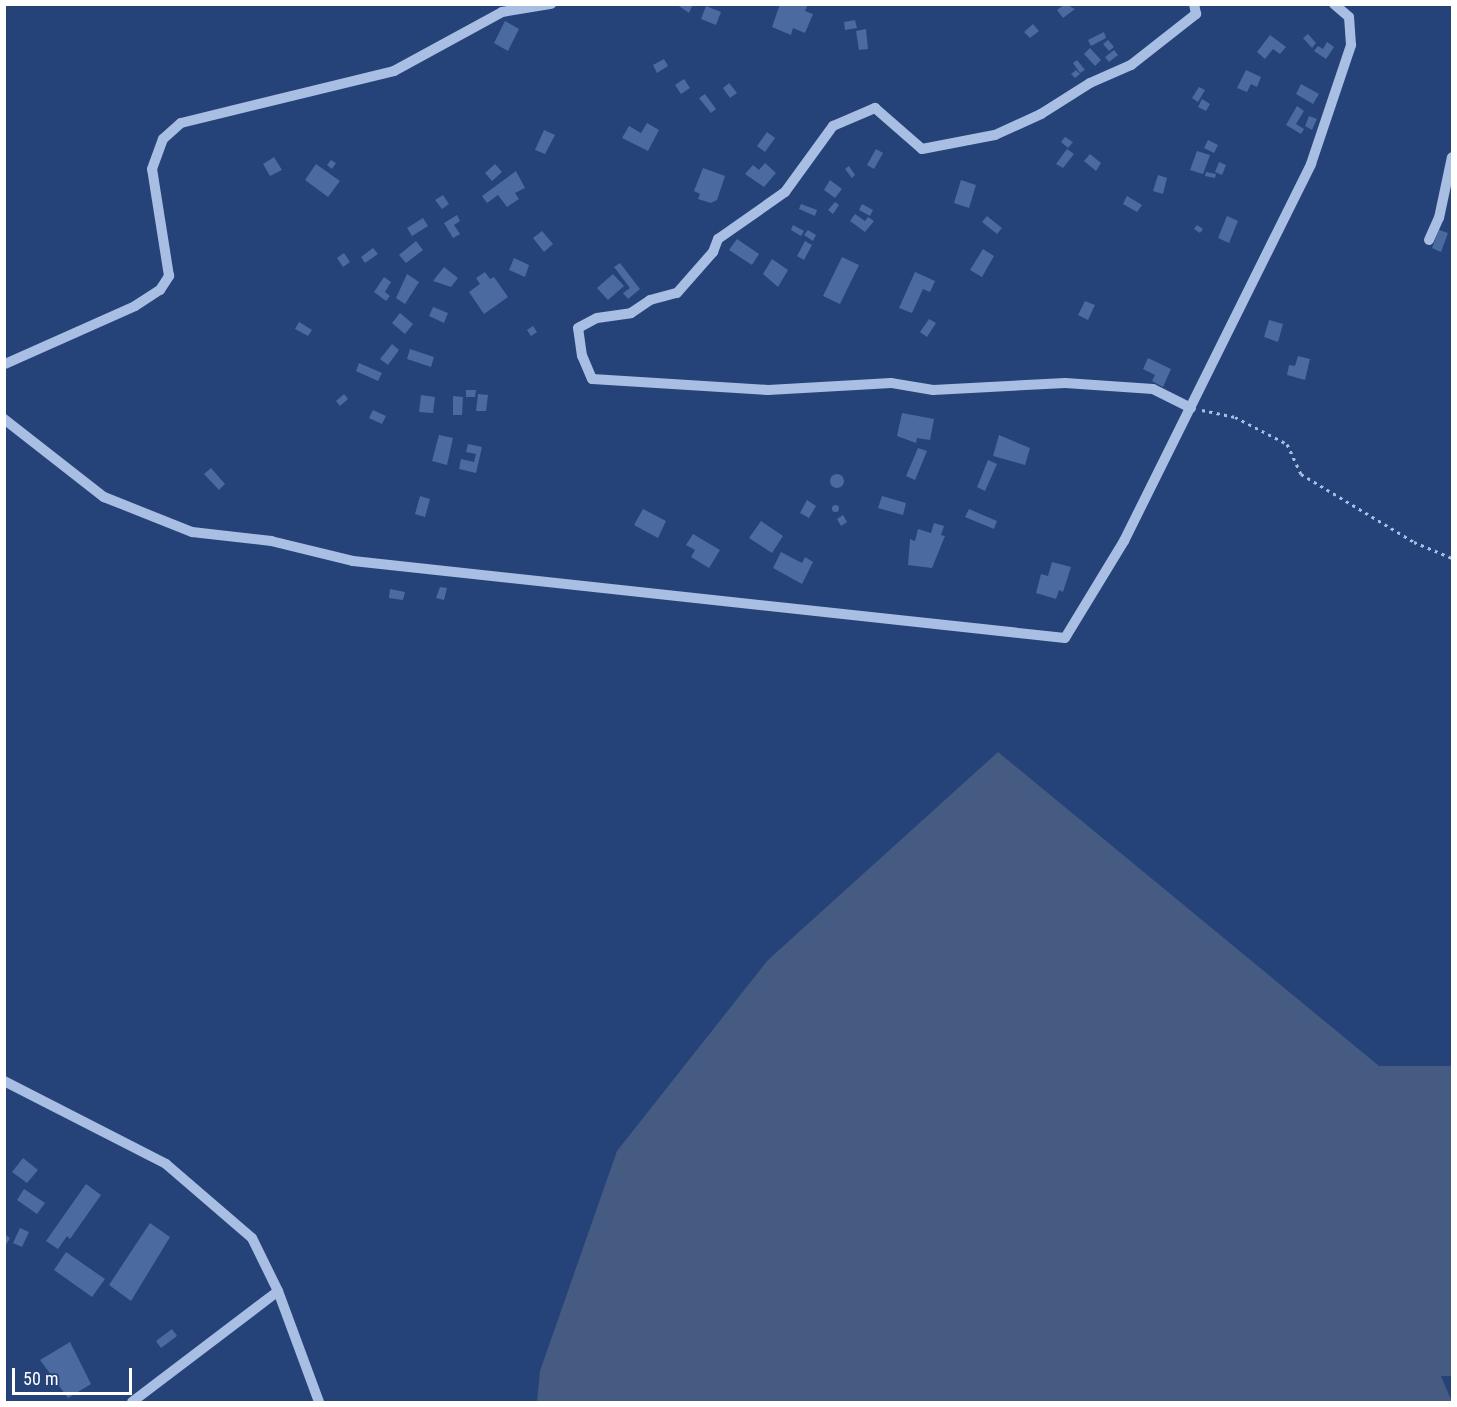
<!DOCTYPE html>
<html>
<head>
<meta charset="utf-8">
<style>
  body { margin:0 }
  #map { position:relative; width:1457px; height:1407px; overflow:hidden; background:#254379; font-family:"Roboto Condensed",sans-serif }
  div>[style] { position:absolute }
  .water>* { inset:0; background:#455b82 }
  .building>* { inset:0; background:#4a6aa0 }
  .round { border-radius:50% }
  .path>* { height:3px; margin-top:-1.5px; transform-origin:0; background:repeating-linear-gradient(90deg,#a8bee3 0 3px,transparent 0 7.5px) }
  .minor>* { height:10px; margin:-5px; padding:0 5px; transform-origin:5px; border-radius:5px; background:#a8bee3 }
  span { translate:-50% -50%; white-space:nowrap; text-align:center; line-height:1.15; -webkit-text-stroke:4.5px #254379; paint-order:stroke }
  .frame { position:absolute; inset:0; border:6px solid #fff; pointer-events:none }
  .scale { position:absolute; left:12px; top:1368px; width:120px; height:27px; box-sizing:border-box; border:3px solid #fff; border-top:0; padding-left:8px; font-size:18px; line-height:21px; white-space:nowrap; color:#fff; -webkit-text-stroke:4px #254379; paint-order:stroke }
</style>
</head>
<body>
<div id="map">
  <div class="water">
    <div style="clip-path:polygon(998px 752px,1379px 1066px,1452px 1066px,1452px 1376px,1441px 1376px,1452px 1402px,537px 1402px,540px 1371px,617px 1151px,768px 960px)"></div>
  </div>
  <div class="building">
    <div style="clip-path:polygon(676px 4px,689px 4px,692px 6px,689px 13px)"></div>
    <div style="clip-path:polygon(780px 4px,808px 4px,805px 11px,813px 14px,805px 33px,793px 28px,791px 35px,772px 27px)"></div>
    <div style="clip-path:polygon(1065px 4px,1075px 9px,1063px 18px,1057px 10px)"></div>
    <div style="clip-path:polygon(706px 6px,721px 12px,716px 25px,701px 19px)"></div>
    <div style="clip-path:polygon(855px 20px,857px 28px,845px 30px,844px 22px)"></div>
    <div style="clip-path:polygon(505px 21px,519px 29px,508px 51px,494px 43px)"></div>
    <div style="clip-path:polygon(1033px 24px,1039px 31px,1030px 38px,1024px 32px)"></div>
    <div style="clip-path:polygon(866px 29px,868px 49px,859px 50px,856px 31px)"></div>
    <div style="clip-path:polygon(1104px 32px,1106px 38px,1091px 46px,1088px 40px)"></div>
    <div style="clip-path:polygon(1308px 34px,1316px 43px,1312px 48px,1303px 38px)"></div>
    <div style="clip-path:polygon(1270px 35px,1286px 47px,1280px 54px,1273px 49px,1265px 59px,1257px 52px)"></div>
    <div style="clip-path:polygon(1108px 40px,1114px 47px,1109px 51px,1103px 44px)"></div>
    <div style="clip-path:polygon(1327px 42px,1334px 47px,1326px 59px,1314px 51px,1318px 46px,1323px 49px)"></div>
    <div style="clip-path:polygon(1090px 48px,1101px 60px,1095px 66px,1084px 54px)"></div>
    <div style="clip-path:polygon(1114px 50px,1118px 55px,1109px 62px,1105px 57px)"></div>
    <div style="clip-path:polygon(664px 59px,668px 66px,657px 73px,653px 65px)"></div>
    <div style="clip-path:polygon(1077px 60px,1085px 70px,1080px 73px,1073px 63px)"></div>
    <div style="clip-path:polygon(1076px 70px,1080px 74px,1075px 78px,1071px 74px)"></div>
    <div style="clip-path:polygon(1246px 70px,1261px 77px,1257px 87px,1251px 84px,1247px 92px,1237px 88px)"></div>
    <div style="clip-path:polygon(684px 79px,690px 88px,681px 94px,675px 85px)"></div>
    <div style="clip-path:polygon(729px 83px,737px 93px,730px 98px,723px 88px)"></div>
    <div style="clip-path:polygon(1301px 84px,1319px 94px,1313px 104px,1296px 94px)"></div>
    <div style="clip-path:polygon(1199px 87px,1205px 90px,1198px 102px,1192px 98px)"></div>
    <div style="clip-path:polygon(705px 94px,716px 109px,711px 113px,699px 98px)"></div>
    <div style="clip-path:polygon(1202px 99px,1210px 104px,1206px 111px,1198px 107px)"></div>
    <div style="clip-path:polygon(1297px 106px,1304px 111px,1296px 124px,1304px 129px,1301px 134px,1286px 125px)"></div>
    <div style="clip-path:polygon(1309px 116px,1317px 119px,1312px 130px,1305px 126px)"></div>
    <div style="clip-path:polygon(647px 123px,659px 130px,648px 151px,622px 138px,629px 126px,641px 133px)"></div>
    <div style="clip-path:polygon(544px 130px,555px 135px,545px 154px,535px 150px)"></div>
    <div style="clip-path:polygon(767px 132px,775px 138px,765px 152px,757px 146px)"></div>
    <div style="clip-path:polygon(1065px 137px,1073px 142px,1068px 148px,1061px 142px)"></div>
    <div style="clip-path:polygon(1208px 140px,1218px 145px,1214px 153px,1204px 148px)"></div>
    <div style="clip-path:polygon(876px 149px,883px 153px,874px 169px,867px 165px)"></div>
    <div style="clip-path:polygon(1067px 149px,1074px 154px,1063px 168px,1056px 164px)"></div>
    <div style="clip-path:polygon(1197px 151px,1210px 155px,1203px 174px,1190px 170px)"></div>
    <div style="clip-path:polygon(1090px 154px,1101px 163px,1096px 171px,1084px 161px)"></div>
    <div style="clip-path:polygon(274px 157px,282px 170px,270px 176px,263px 164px)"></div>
    <div style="clip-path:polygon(331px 160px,336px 163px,332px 169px,327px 165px)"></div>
    <div style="clip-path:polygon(1219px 162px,1226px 165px,1222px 175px,1215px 172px)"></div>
    <div style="clip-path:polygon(765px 163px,776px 173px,764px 187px,745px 174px,753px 165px,759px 170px)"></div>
    <div style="clip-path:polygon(316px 164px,340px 181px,328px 197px,305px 180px)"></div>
    <div style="clip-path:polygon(495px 164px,502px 172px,492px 181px,485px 173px)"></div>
    <div style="clip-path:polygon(849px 166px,855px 175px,852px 178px,845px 169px)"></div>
    <div style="clip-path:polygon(703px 168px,725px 176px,717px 200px,711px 203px,698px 199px,700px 194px,694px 191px)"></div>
    <div style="clip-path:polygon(516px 171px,525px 188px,515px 193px,519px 199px,507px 207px,498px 195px,487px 203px,482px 196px)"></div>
    <div style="clip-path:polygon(1206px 172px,1216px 174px,1215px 178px,1205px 176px)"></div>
    <div style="clip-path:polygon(1158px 175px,1167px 178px,1163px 194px,1153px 191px)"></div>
    <div style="clip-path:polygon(830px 180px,842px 189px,835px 198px,824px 190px)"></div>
    <div style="clip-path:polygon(961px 180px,976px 185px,969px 208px,954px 203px)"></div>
    <div style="clip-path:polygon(443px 195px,449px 204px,442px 209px,435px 200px)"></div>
    <div style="clip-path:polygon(1127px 196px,1142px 205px,1137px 212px,1123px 204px)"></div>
    <div style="clip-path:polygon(835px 202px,839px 205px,833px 214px,828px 210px)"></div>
    <div style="clip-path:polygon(801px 204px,817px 210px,815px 216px,799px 209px)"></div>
    <div style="clip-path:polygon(862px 204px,873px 210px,870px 216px,859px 210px)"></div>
    <div style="clip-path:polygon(855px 214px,865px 221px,868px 217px,874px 221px,865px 232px,850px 221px)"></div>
    <div style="clip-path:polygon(457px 215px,460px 221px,454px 225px,460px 234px,453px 238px,444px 223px)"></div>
    <div style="clip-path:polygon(987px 216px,1002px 228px,997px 234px,982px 222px)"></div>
    <div style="clip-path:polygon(1227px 216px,1238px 221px,1229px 243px,1218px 238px)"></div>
    <div style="clip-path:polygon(423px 218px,428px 226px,412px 236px,407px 228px)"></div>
    <div style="clip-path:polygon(793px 225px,804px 231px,801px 236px,791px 230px)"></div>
    <div style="clip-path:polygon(1197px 225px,1203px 229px,1200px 233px,1194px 229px)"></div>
    <div style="clip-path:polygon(808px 230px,816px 235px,813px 241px,804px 235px)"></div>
    <div style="clip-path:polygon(1439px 230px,1448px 233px,1441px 252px,1432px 248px)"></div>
    <div style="clip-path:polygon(542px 231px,553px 244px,544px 252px,533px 238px)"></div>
    <div style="clip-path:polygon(737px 239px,759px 254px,752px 265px,729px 250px)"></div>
    <div style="clip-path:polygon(416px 241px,423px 250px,406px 263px,399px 255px)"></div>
    <div style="clip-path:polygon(805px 241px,812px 245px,804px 260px,797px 256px)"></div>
    <div style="clip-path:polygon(373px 248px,378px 254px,365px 263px,361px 257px)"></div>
    <div style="clip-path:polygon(983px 249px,994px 256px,982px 277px,970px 270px)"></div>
    <div style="clip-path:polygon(344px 253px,350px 262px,343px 267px,337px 258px)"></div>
    <div style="clip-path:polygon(842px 257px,859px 265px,840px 304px,823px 296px)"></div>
    <div style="clip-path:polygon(514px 258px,529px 265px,525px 277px,509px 270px)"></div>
    <div style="clip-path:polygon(772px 259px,788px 270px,778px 287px,763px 274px)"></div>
    <div style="clip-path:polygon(620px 263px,640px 289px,628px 299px,623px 293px,630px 288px,614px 267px)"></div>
    <div style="clip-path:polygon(444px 267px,458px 278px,451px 287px,433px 281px)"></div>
    <div style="clip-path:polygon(485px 272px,490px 279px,494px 277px,508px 297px,484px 314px,469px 292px,480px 284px,476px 278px)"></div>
    <div style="clip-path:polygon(915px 272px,935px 281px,930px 292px,923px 289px,912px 313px,899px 308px)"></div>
    <div style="clip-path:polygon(407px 274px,419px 282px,405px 304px,396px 298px)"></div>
    <div style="clip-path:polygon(613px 274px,624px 286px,608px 300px,597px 288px)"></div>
    <div style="clip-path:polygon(384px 277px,391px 282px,385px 292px,390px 296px,386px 301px,374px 292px)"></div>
    <div style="clip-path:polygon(1085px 301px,1095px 305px,1088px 320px,1078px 315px)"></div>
    <div style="clip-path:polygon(433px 307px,448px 313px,444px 323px,429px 316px)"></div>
    <div style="clip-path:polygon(400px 313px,413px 324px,405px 334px,392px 323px)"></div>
    <div style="clip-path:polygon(929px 319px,936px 323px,927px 337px,920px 332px)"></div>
    <div style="clip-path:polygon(1269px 320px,1283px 324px,1278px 342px,1264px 337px)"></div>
    <div style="clip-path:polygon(299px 322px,312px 330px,308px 336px,295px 329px)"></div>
    <div style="clip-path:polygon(533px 326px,537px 332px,531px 336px,527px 330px)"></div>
    <div style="clip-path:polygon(392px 344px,399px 350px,388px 365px,380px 359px)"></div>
    <div style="clip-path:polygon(410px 349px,434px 357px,431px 367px,407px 359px)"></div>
    <div style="clip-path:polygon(1298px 356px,1310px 359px,1305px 380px,1287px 375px,1289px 365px,1295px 366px)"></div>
    <div style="clip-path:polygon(1148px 358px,1171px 369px,1163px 387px,1152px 381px,1155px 375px,1143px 369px)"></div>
    <div style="clip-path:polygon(359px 363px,382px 373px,378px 381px,356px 371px)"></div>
    <div style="clip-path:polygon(466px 390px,476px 390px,475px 397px,466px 397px)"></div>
    <div style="clip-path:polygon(344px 394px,348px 399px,340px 406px,336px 401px)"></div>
    <div style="clip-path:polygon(478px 394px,488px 395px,486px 411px,476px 411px)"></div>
    <div style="clip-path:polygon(421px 395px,435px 397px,433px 413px,419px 412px)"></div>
    <div style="clip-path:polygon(453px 396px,463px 397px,462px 415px,453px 415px)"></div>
    <div style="clip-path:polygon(373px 410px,386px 416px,382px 424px,369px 418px)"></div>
    <div style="clip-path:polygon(902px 413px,934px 419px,930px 440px,917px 438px,916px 443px,897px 436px)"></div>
    <div style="clip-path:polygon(439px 435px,453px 438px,447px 465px,432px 461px)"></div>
    <div style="clip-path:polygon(999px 435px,1030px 448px,1025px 465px,993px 456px)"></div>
    <div style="clip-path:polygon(468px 444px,482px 447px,476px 473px,459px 469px,461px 459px,474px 462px,476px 454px,466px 452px)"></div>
    <div style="clip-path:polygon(918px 448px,927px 451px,915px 480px,906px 476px)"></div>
    <div style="clip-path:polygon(988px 460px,997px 464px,985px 491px,977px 487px)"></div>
    <div style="clip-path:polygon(211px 468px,225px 484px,219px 490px,204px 474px)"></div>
    <div class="round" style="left:830px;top:474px;width:14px;height:14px"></div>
    <div style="clip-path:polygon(420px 496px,430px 499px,425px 517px,415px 514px)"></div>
    <div style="clip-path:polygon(882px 496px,906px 503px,903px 515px,878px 508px)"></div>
    <div style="clip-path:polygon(807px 500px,816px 506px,809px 518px,800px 513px)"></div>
    <div class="round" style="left:831.5px;top:504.5px;width:7px;height:7px"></div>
    <div style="clip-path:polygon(643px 509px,666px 521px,658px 538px,634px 525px)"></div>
    <div style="clip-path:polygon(969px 509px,997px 521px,994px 529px,965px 517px)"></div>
    <div style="clip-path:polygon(843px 515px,847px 522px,841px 526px,837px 519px)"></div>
    <div style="clip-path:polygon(761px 521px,783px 536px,772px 553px,749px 538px)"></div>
    <div style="clip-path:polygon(934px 523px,944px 526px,941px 535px,945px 536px,932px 568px,908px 565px,910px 539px,915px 541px,918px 529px,931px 533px)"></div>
    <div style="clip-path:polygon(693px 534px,720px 550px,709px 568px,691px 557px,695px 550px,686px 545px)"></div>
    <div style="clip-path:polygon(781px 552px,802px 563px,805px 557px,813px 562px,802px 584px,773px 568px)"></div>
    <div style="clip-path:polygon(1052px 562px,1071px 567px,1063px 592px,1059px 590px,1056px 599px,1036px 593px,1041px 574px,1048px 576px)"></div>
    <div style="clip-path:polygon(440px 587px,447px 588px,444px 600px,436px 598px)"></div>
    <div style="clip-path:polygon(390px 589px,405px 592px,403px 600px,389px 598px)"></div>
    <div style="clip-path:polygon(23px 1158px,38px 1170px,27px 1183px,12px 1172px)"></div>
    <div style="clip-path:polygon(86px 1184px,101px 1195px,70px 1239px,67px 1236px,58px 1249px,46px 1241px)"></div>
    <div style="clip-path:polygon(24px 1189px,45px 1203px,37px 1214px,17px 1200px)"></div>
    <div style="clip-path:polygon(150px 1223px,170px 1237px,131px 1301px,109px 1285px)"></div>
    <div style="clip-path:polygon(20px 1228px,29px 1232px,22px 1247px,13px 1243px)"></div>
    <div style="clip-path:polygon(4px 1234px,10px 1238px,4px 1248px)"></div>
    <div style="clip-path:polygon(66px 1252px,105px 1279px,92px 1297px,54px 1270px)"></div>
    <div style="clip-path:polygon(172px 1329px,177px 1336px,161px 1348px,156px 1341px)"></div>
    <div style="clip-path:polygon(70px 1342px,91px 1384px,68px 1398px,40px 1360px)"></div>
  </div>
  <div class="path">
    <div style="left:1202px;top:410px;width:34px;rotate:12deg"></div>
    <div style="left:1235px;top:417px;width:59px;rotate:27.4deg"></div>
    <div style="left:1287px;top:444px;width:33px;rotate:65deg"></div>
    <div style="left:1301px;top:474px;width:132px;rotate:31deg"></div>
    <div style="left:1414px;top:542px;width:41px;rotate:22.8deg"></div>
  </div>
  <div class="minor">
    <div style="left:1429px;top:240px;width:24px;rotate:-66deg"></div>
    <div style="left:1439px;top:218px;width:62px;rotate:-78deg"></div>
    <div style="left:5px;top:364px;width:142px;rotate:-24deg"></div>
    <div style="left:135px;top:306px;width:30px;rotate:-33deg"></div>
    <div style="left:160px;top:290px;width:17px;rotate:-57deg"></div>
    <div style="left:169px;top:276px;width:108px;rotate:-99deg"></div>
    <div style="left:152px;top:169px;width:32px;rotate:-70deg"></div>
    <div style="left:163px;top:139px;width:24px;rotate:-42deg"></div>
    <div style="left:181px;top:123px;width:219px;rotate:-13.7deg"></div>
    <div style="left:394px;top:71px;width:123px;rotate:-28.6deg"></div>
    <div style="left:502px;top:12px;width:50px;rotate:-9.3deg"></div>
    <div style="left:1191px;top:408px;width:42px;rotate:-153.4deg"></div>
    <div style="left:1153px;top:389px;width:88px;rotate:-176.1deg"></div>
    <div style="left:1065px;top:383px;width:132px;rotate:177deg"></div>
    <div style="left:933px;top:390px;width:43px;rotate:-170.5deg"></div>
    <div style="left:891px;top:383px;width:123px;rotate:176.7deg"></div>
    <div style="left:768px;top:390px;width:176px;rotate:-176.4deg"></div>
    <div style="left:592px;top:379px;width:25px;rotate:-113deg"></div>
    <div style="left:582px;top:356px;width:28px;rotate:-98deg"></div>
    <div style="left:578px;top:328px;width:21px;rotate:-28deg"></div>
    <div style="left:597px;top:318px;width:34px;rotate:-8deg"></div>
    <div style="left:631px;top:313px;width:23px;rotate:-34deg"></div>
    <div style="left:650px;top:300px;width:28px;rotate:-15deg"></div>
    <div style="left:677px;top:293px;width:55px;rotate:-48.7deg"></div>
    <div style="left:713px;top:252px;width:14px;rotate:-69deg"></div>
    <div style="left:718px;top:239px;width:82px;rotate:-35deg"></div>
    <div style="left:785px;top:192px;width:82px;rotate:-54deg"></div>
    <div style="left:833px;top:126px;width:46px;rotate:-23.2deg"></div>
    <div style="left:875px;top:108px;width:62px;rotate:41.1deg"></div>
    <div style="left:922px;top:149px;width:74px;rotate:-10.9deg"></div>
    <div style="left:995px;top:135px;width:51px;rotate:-24.5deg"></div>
    <div style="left:1041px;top:114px;width:58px;rotate:-32.3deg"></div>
    <div style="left:1090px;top:83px;width:45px;rotate:-23.7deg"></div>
    <div style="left:1131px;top:65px;width:83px;rotate:-38.1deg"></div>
    <div style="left:1196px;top:14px;width:10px;rotate:-101deg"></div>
    <div style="left:4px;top:419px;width:127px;rotate:38deg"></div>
    <div style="left:104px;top:497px;width:95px;rotate:21.7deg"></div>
    <div style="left:192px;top:532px;width:80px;rotate:6.5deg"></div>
    <div style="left:271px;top:541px;width:84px;rotate:13.7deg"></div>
    <div style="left:353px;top:561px;width:716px;rotate:6.17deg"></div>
    <div style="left:1065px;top:638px;width:114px;rotate:-58.7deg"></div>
    <div style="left:1124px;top:541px;width:421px;rotate:-63.6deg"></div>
    <div style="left:1311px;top:164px;width:126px;rotate:-71.4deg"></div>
    <div style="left:1351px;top:45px;width:28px;rotate:-94deg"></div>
    <div style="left:1349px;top:17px;width:20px;rotate:-139deg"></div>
    <div style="left:4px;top:1081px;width:182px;rotate:27.1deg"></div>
    <div style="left:166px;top:1164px;width:113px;rotate:40.7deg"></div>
    <div style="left:252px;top:1238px;width:59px;rotate:63.9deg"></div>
    <div style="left:278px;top:1291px;width:118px;rotate:69.7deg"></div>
    <div style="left:132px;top:1402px;width:183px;rotate:-37.2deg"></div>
  </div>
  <div class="frame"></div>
  <div class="scale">50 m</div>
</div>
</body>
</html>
